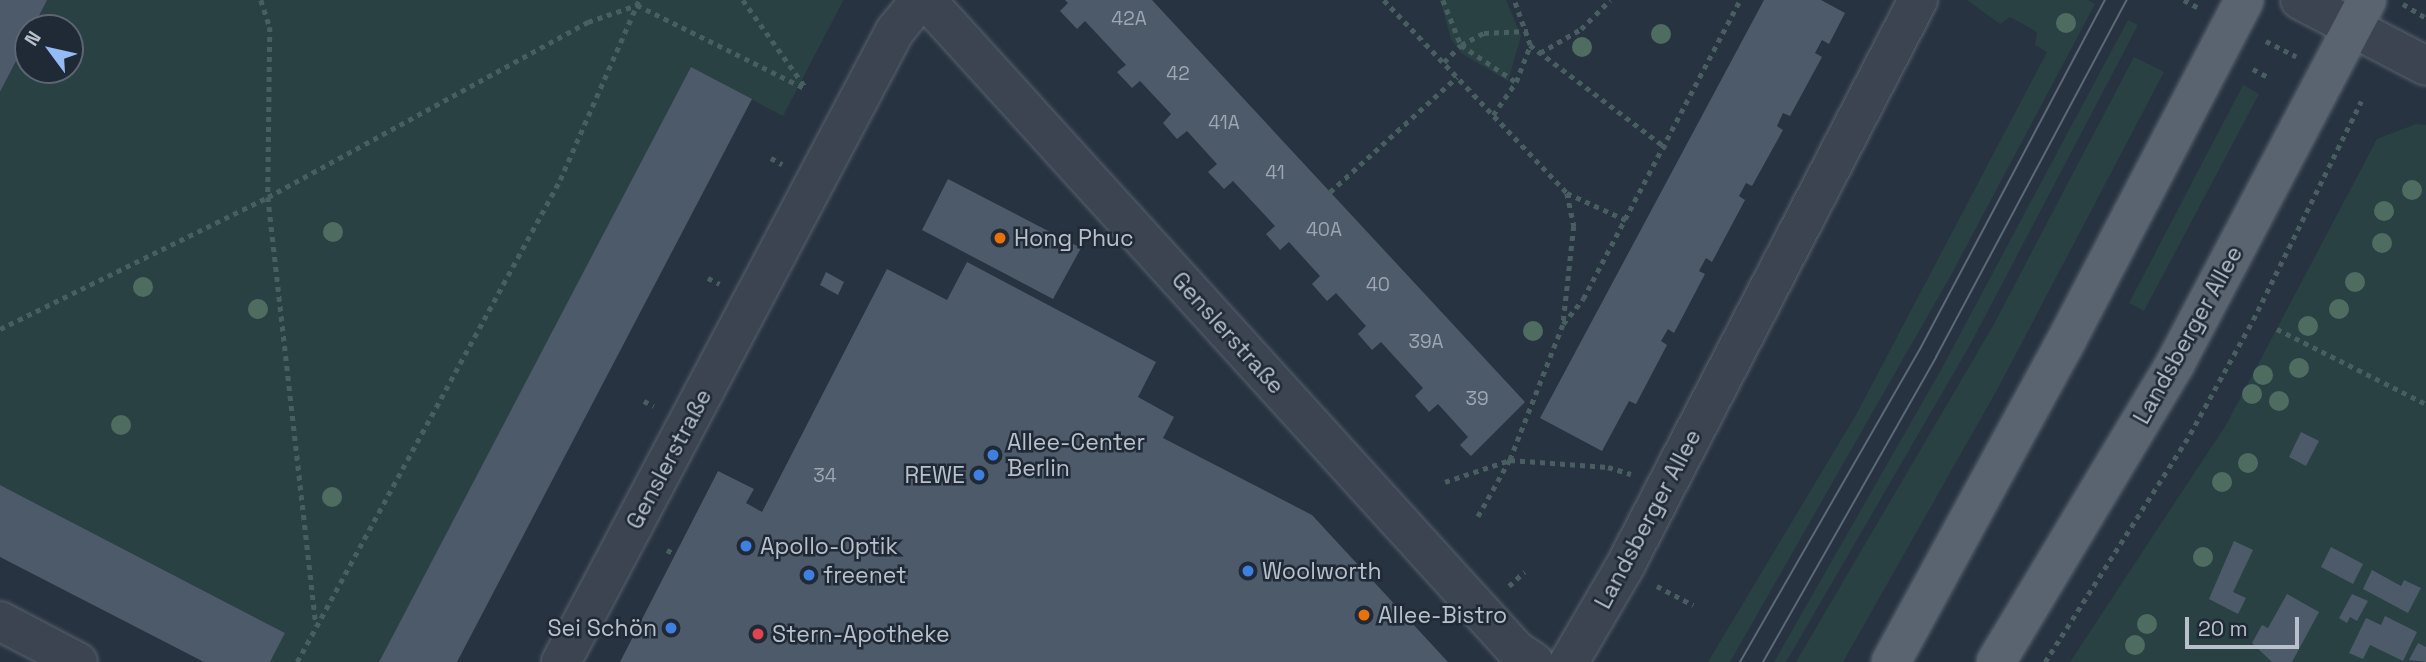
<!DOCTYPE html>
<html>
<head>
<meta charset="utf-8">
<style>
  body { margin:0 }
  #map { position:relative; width:2426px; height:662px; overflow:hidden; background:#273341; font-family:"Space Grotesk",sans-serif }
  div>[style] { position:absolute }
  .green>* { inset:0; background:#2a4143 }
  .building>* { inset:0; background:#4d5a69 }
  .path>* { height:4.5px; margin-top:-2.25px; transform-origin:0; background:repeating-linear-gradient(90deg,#495e60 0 5px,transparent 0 10px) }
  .roads { filter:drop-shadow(0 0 2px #59626e) drop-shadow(0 0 2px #59626e) }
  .minor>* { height:38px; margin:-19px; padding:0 19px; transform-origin:19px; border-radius:19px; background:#3b4450 }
  .major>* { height:38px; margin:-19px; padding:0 19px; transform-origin:19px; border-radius:19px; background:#596470 }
  .tram>* { height:2px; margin:-1px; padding:0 1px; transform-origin:1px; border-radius:1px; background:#5d6977 }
  .trees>* { width:20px; height:20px; margin:-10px; border-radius:50%; background:#4f6c60 }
  .dots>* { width:19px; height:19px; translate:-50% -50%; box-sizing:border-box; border:4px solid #202936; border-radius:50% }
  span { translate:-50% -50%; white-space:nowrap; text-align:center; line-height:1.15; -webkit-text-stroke:5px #202936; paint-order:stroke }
  .number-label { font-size:19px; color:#9da6b2 }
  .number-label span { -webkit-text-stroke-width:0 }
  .poi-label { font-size:23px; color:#b8c0cb }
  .left { translate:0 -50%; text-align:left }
  .right { translate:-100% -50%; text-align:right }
  .street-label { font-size:23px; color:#b8c0cb }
  .north { position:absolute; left:14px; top:14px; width:70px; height:70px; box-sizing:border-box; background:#202936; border:2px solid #5d6572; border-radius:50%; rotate:303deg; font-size:19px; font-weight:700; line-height:28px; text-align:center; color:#b8c0cb }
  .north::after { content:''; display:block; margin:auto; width:24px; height:32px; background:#93bbf5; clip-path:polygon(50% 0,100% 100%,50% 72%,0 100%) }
  .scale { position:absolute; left:2185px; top:617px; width:114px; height:32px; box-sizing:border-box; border:4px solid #b8c0cb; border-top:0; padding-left:9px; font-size:21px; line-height:24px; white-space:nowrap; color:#b8c0cb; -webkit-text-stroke:5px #202936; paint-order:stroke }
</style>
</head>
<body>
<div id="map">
  <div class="green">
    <div style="clip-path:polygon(47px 0,843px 0,843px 1px,783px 116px,692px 68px,379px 662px,270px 662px,285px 633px,0 485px,0 92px,28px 38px,28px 70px,70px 70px,70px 28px,33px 28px)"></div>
    <div style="clip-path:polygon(1440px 0,1506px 0,1521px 36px,1508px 81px,1461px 53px,1451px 39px)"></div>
    <div style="clip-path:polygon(1967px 0,2088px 0,2095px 4px,1951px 275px,1730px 662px,1708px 662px,1857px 413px,2047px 52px,2035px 45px,2037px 32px,2010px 17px,2000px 24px)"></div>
    <div style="clip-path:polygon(2128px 20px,2138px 25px,1970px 345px,1786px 662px,1774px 662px,1942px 368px)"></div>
    <div style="clip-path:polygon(2134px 57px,2164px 72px,1998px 388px,1843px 662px,1796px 662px,1993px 326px)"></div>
    <div style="clip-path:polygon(2243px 85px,2259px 94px,2144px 311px,2129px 303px)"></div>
    <div style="clip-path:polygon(2416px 124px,2426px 125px,2426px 662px,2070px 662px,2226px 425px,2377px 139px)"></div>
  </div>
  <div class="building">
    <div style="clip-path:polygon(0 0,47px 0,33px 28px,28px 28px,28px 38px,0 92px)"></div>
    <div style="clip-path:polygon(1065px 0,1152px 0,1525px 402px,1471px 456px,1460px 445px,1468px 437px,1438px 404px,1429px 412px,1415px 396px,1423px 388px,1381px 342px,1372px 350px,1358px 334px,1366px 326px,1336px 293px,1327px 301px,1312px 284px,1320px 276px,1289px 242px,1280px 250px,1266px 234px,1275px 226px,1233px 181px,1224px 189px,1208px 172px,1217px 164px,1187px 131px,1177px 139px,1163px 123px,1171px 114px,1140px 81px,1132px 88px,1117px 72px,1126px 65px,1085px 21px,1077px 29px,1060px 11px,1068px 3px)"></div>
    <div style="clip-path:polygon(1764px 0,1821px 0,1845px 13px,1829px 44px,1822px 40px,1815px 53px,1822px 57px,1790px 116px,1783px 113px,1777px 126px,1783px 130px,1752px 186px,1746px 183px,1739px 196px,1745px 200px,1712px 262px,1706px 258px,1699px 271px,1705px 274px,1674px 333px,1668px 329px,1664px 336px,1661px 341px,1667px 345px,1636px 404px,1629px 401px,1602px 451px,1540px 418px)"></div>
    <div style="clip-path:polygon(691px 67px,752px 99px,457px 662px,379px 662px)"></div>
    <div style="clip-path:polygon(948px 179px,1081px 248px,1053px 299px,922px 230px)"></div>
    <div style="clip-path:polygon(967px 262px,1156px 362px,1138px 397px,1174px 417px,1163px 438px,1312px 515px,1448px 662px,620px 662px,718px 471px,754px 489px,746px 503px,762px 512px,887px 269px,947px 300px)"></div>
    <div style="clip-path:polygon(826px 272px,844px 282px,838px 295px,820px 285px)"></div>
    <div style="clip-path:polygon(2301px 432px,2319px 441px,2306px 466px,2289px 457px)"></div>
    <div style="clip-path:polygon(0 485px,285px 633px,270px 662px,204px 662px,0 557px)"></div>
    <div style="clip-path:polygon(2234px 541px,2253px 550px,2233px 592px,2246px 598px,2238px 614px,2209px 599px)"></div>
    <div style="clip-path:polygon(2331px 547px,2363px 564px,2353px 584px,2321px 567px)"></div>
    <div style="clip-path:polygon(2372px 570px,2401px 586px,2404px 580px,2421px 588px,2408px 613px,2363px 589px)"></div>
    <div style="clip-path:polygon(2287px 594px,2319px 612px,2292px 662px,2272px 662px,2252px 643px,2262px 625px,2268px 628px)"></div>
    <div style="clip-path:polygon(2352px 594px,2368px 601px,2357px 621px,2350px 617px,2347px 623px,2339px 618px)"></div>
    <div style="clip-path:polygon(2385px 616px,2417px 632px,2403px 661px,2370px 645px,2363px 659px,2349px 653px,2366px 618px,2381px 625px)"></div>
    <div style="clip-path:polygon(2418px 643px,2426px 647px,2426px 662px,2409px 660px)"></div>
  </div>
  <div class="path">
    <div style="left:261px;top:0;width:28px;rotate:72deg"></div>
    <div style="left:270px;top:27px;width:170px;rotate:90.7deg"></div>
    <div style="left:268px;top:197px;width:431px;rotate:83.6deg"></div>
    <div style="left:743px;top:0;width:108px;rotate:54.4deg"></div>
    <div style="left:1384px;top:0;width:266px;rotate:46.5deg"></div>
    <div style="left:1567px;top:193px;width:34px;rotate:78deg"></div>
    <div style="left:1574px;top:226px;width:100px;rotate:96.3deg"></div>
    <div style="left:1563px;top:325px;width:145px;rotate:111.4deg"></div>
    <div style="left:1510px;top:460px;width:65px;rotate:119.3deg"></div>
    <div style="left:1443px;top:0;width:48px;rotate:68.2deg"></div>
    <div style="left:1461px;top:45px;width:66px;rotate:33.9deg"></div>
    <div style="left:2184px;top:0;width:17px;rotate:28deg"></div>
    <div style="left:2403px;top:4px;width:27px;rotate:31deg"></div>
    <div style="left:2266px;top:41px;width:34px;rotate:27deg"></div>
    <div style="left:1530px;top:45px;width:171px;rotate:37.1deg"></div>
    <div style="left:1540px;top:53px;width:48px;rotate:-30.3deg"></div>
    <div style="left:1581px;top:29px;width:41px;rotate:-45deg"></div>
    <div style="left:1444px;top:62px;width:24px;rotate:-45deg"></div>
    <div style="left:1461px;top:45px;width:26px;rotate:-28deg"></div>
    <div style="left:1484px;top:33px;width:44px;rotate:-2.6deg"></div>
    <div style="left:2253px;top:69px;width:17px;rotate:28deg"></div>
    <div style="left:1493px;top:115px;width:40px;rotate:-55.1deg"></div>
    <div style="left:1516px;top:82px;width:40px;rotate:-69deg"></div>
    <div style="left:1530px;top:45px;width:48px;rotate:-109.6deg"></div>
    <div style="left:771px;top:158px;width:13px;rotate:29deg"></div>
    <div style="left:1330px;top:192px;width:171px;rotate:-42.2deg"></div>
    <div style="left:1567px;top:193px;width:65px;rotate:24.6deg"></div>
    <div style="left:708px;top:278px;width:13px;rotate:27deg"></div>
    <div style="left:1563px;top:324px;width:32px;rotate:-51deg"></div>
    <div style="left:1583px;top:299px;width:338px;rotate:-62.3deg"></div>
    <div style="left:0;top:329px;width:299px;rotate:-26.2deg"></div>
    <div style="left:268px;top:197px;width:365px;rotate:-28.7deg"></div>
    <div style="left:588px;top:22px;width:52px;rotate:-19.1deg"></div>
    <div style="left:637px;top:5px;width:189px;rotate:26.4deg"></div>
    <div style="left:2277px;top:329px;width:167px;rotate:26.7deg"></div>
    <div style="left:644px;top:401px;width:11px;rotate:27deg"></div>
    <div style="left:1445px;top:482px;width:69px;rotate:-18.7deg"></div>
    <div style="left:1510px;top:460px;width:98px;rotate:4.1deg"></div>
    <div style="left:1608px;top:467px;width:24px;rotate:17deg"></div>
    <div style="left:667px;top:550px;width:9px;rotate:27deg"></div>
    <div style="left:1509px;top:586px;width:21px;rotate:-43deg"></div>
    <div style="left:1657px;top:586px;width:41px;rotate:27.8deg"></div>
    <div style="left:1411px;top:623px;width:13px;rotate:-42deg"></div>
    <div style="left:297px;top:662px;width:549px;rotate:-61.38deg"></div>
    <div style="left:560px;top:180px;width:197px;rotate:-66.3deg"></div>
    <div style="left:2045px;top:662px;width:270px;rotate:-57.5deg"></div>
    <div style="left:2190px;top:434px;width:130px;rotate:-61.1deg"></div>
    <div style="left:2253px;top:320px;width:244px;rotate:-63.7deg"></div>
  </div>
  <div class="roads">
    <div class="minor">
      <div style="left:926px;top:0;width:878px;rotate:47.77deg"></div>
      <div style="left:1516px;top:650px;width:22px;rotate:34deg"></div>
      <div style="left:2300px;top:0;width:142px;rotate:27.6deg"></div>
      <div style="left:0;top:621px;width:88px;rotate:27.7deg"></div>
      <div style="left:561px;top:662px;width:714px;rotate:-62.11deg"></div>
      <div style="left:895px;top:31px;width:40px;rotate:-51deg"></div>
      <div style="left:1569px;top:662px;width:109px;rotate:-59.7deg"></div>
      <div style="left:1624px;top:568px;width:640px;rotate:-62.63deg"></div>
    </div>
    <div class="major">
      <div style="left:1891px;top:662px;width:361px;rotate:-61.4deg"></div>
      <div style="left:2064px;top:345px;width:389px;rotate:-62.4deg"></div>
      <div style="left:1996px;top:662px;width:350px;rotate:-59deg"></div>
      <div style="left:2176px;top:362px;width:409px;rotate:-62.2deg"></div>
    </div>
  </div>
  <div class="tram">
    <div style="left:1740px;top:662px;width:361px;rotate:-60.1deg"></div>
    <div style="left:1920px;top:349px;width:395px;rotate:-62.1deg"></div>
    <div style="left:1763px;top:662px;width:351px;rotate:-60.4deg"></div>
    <div style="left:1936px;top:357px;width:405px;rotate:-61.9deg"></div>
  </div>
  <div class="trees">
    <div style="left:2066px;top:23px"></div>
    <div style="left:1661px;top:34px"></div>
    <div style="left:1582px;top:47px"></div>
    <div style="left:2412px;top:190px"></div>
    <div style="left:2384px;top:211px"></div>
    <div style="left:333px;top:232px"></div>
    <div style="left:2382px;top:243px"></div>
    <div style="left:2355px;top:282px"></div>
    <div style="left:143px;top:287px"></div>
    <div style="left:258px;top:309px"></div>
    <div style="left:2339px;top:309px"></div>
    <div style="left:2308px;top:326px"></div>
    <div style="left:1533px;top:331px"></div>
    <div style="left:2299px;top:368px"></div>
    <div style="left:2263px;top:375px"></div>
    <div style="left:2252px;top:394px"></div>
    <div style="left:2279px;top:401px"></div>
    <div style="left:121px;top:425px"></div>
    <div style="left:2248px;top:463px"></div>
    <div style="left:2222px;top:482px"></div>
    <div style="left:332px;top:497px"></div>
    <div style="left:2203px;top:557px"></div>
    <div style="left:2147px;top:624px"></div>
    <div style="left:2135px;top:645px"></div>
  </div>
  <div class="dots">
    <div style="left:1000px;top:238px;background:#e8710a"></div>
    <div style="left:993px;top:455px;background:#3f7fe0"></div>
    <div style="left:979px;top:475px;background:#3f7fe0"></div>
    <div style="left:746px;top:546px;background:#3f7fe0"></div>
    <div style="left:1248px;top:571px;background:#3f7fe0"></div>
    <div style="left:809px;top:575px;background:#3f7fe0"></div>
    <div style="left:1364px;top:615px;background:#e8710a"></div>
    <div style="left:671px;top:628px;background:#3f7fe0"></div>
    <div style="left:758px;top:634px;background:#e0444e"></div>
  </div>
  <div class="number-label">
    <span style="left:1129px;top:19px">42A</span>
    <span style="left:1178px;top:74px">42</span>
    <span style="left:1224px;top:123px">41A</span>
    <span style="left:1275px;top:173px">41</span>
    <span style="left:1324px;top:230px">40A</span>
    <span style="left:1378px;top:285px">40</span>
    <span style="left:1426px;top:342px">39A</span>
    <span style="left:1477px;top:399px">39</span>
    <span style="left:825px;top:476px">34</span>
  </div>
  <div class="poi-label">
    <span class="left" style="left:1014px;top:238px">Hong Phuc</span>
    <span class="left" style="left:1007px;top:455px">Allee-Center<br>Berlin</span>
    <span class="right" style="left:965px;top:475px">REWE</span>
    <span class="left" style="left:760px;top:546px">Apollo-Optik</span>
    <span class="left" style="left:1262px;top:571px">Woolworth</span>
    <span class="left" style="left:823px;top:575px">freenet</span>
    <span class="left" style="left:1378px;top:615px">Allee-Bistro</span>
    <span class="right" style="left:657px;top:628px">Sei Schön</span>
    <span class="left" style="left:772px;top:634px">Stern-Apotheke</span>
  </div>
  <div class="street-label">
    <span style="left:1228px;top:333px;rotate:48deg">Genslerstraße</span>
    <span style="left:2188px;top:335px;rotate:-61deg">Landsberger Allee</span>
    <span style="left:669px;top:459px;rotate:-62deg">Genslerstraße</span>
    <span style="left:1648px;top:519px;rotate:-62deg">Landsberger Allee</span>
  </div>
  <div class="north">N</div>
  <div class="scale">20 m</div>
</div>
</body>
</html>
